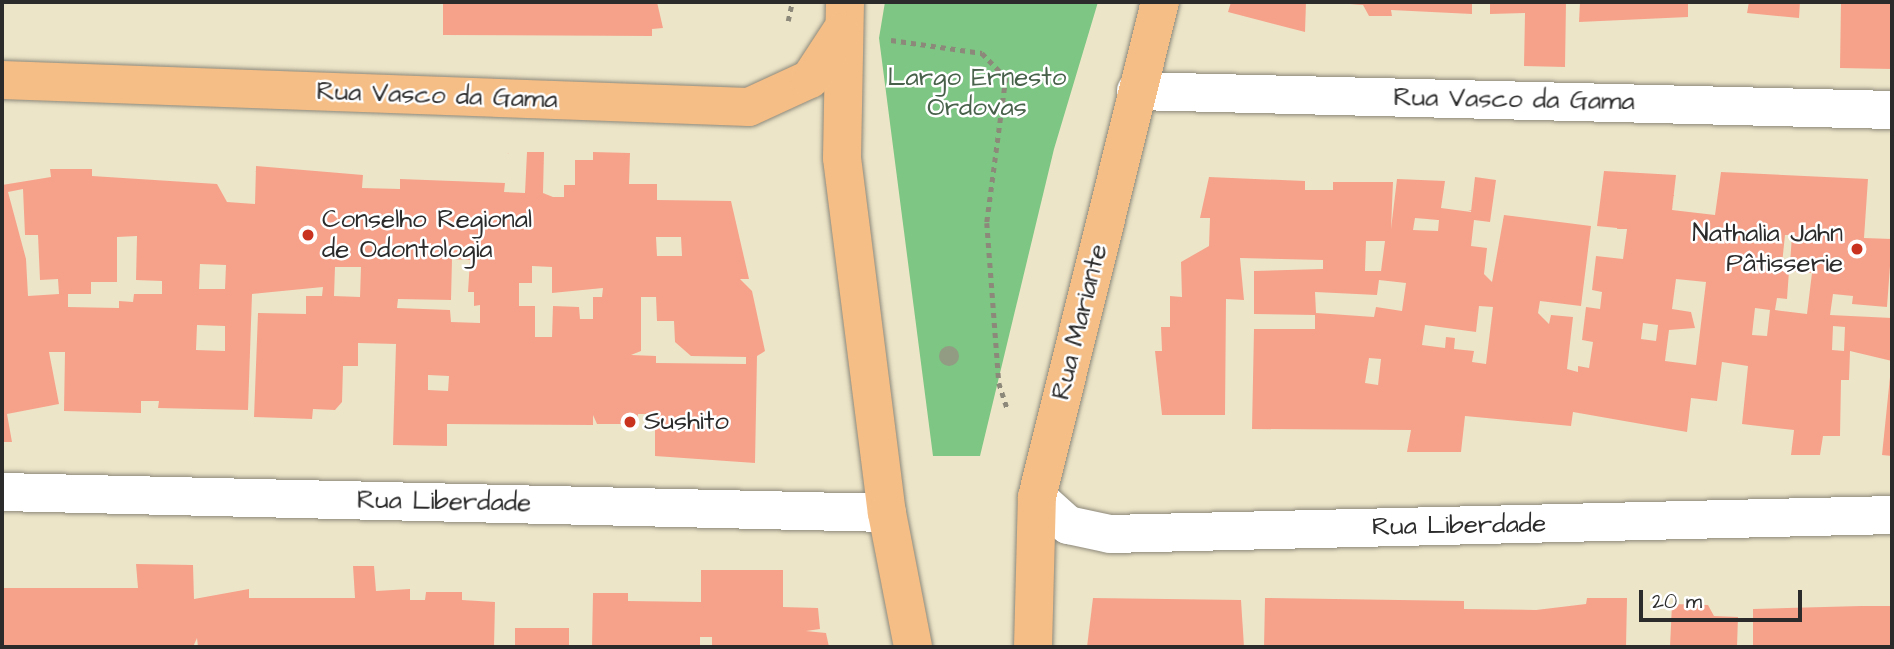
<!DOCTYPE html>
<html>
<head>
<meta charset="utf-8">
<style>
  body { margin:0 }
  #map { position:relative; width:1894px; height:649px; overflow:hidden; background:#ede5c8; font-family:"Architects Daughter",sans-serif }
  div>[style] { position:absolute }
  .green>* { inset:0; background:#7dc683 }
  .building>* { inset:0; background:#f6a28b }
  .path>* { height:4.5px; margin-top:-2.25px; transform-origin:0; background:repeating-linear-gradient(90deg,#8c887a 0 5px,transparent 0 10px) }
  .roads { filter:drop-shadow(0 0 2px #8c887a) drop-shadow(0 0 2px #8c887a) }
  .minor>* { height:38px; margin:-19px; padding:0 19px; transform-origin:19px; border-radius:19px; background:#fff }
  .major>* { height:38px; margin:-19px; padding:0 19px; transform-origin:19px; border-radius:19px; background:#f5be86 }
  .trees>* { width:20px; height:20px; margin:-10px; border-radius:50%; background:#929c83 }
  .dots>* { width:19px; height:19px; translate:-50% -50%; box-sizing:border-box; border:4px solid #fff; border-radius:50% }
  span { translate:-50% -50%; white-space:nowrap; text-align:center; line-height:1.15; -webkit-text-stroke:5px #fff; paint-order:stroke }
  .park-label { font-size:26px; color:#48614a }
  .street-label { font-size:26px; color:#2b2b2b }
  .poi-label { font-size:26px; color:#2b2b2b }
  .left { translate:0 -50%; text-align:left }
  .right { translate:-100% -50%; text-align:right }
  .frame { position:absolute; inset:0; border:4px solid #2b2b2b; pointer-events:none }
  .scale { position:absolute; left:1639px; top:590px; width:163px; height:32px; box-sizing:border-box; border:4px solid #2b2b2b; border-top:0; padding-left:9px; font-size:21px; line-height:24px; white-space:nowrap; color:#2b2b2b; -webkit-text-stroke:5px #fff; paint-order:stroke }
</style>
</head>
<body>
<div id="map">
  <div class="green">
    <div style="clip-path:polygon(885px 2px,1098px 2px,1054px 149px,980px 456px,933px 456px,879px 38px)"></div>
  </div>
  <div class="building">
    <div style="clip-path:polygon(443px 2px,657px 2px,663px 28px,652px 29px,652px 36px,443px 35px)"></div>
    <div style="clip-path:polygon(1231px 2px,1306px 2px,1305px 32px,1228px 12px)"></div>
    <div style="clip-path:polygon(1323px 2px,1472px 2px,1472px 14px,1391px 10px,1392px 16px,1369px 16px,1363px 5px)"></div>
    <div style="clip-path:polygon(1490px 2px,1566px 2px,1565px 67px,1524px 66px,1525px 13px,1490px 14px)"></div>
    <div style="clip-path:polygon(1580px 2px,1688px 2px,1688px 17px,1579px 22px)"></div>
    <div style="clip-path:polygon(1749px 2px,1800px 2px,1799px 18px,1747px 13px)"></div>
    <div style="clip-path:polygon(1841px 2px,1892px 2px,1892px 69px,1840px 68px)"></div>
    <div style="clip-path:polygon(evenodd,527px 152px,544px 152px,543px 193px,553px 197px,564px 197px,564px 185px,575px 185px,575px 160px,593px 160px,593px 152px,630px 153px,629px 184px,657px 184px,657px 200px,731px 201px,749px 279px,740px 279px,752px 291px,765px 351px,757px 356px,755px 463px,655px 456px,655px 414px,638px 414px,637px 424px,597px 424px,593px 415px,593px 425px,447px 424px,447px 446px,393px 445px,396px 344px,358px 343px,358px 366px,343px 366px,342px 402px,335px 410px,313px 409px,312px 419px,254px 417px,258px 313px,306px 314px,306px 296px,322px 296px,323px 287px,252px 294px,248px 410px,158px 408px,159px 401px,141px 401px,141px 413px,64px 411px,65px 352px,49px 352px,59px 404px,7px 414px,12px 442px,2px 442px,2px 185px,51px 177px,50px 169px,92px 169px,92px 176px,217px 184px,227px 202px,255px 204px,256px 166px,363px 175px,362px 188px,400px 189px,400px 179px,505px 183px,504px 192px,525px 193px,527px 152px,23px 189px,25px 235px,38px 235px,40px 280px,58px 279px,59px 294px,28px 296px,26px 259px,8px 192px,23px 189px,527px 152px,137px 236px,136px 280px,162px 281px,162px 294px,134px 294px,133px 302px,119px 301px,119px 308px,68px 307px,68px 294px,91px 294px,91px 282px,117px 282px,117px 237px,137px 236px,527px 152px,656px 237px,681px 237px,682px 256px,657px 256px,656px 237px,527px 152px,452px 259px,470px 260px,468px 292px,474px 292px,474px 306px,480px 305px,480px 323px,451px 322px,450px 310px,397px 308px,398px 299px,451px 300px,452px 259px,527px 152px,200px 264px,226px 265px,225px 289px,199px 289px,200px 264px,527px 152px,532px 266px,552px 267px,552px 293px,603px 288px,602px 297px,593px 297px,593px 319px,580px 319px,579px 307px,553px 306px,552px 337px,535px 337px,535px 306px,519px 306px,519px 283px,532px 283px,532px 266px,527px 152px,335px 267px,361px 267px,360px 297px,334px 296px,335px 267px,527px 152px,641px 297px,656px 297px,657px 321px,674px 321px,675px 342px,691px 356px,746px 357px,746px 364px,656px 363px,656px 356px,631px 355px,641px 351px,641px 297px,527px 152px,197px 325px,225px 326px,225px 351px,196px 350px,197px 325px,527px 152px,428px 375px,449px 376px,448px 391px,428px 390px,428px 375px)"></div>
    <div style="clip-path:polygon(evenodd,1604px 171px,1676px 175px,1672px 210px,1715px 215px,1721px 172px,1868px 179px,1864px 238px,1892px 239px,1887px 307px,1852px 304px,1853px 296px,1833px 294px,1830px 315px,1892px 318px,1892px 361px,1850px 351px,1849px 380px,1841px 380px,1840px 436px,1823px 436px,1820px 455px,1791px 455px,1794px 430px,1742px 424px,1748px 366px,1722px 362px,1717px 401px,1691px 398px,1687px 432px,1573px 412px,1571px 426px,1465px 416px,1461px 452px,1407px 452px,1411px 430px,1252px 429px,1254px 329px,1315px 329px,1315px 315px,1254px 314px,1254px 271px,1323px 269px,1323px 260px,1240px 258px,1244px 300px,1226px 299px,1225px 415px,1162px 415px,1155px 351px,1162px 351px,1161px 327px,1170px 327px,1170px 296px,1182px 297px,1181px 262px,1209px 246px,1210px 218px,1200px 218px,1209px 177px,1305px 181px,1305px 190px,1333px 190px,1333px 182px,1393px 182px,1391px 229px,1397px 179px,1445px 181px,1441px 208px,1471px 212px,1475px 177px,1496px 180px,1490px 222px,1474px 220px,1471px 246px,1487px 248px,1484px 274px,1492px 282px,1504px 215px,1591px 226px,1581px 306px,1540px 301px,1538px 313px,1549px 324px,1551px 315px,1573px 317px,1567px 369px,1578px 372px,1578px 366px,1589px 368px,1593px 342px,1582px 340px,1586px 307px,1600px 309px,1602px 292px,1592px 290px,1596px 256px,1623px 259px,1627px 229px,1597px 226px,1604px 171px,1415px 218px,1439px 220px,1438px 231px,1413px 230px,1415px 218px,1604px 171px,1785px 235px,1792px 235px,1790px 264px,1782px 264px,1785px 235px,1604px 171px,1366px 241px,1385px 241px,1381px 271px,1365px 271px,1366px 241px,1604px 171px,1789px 271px,1812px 273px,1807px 314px,1775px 310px,1777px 298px,1787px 299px,1789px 271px,1604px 171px,1676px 279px,1706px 282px,1696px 365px,1665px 361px,1669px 330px,1695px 328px,1691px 312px,1672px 309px,1676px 279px,1604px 171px,1379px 280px,1406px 283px,1402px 311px,1376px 307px,1374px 317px,1316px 313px,1315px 292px,1377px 295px,1379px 280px,1604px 171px,1479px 306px,1493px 307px,1486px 364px,1472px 362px,1474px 351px,1454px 349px,1455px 338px,1446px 337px,1445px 348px,1422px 345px,1425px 325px,1476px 332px,1479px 306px,1604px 171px,1755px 308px,1770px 310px,1767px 336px,1752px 335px,1755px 308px,1604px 171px,1643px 323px,1658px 325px,1656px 341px,1641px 339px,1643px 323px,1604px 171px,1833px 326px,1845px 327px,1844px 351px,1832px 350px,1833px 326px,1604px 171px,1369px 358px,1381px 359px,1378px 385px,1365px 383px,1369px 358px)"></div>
    <div style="clip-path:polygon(1890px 377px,1892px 456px,1882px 455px)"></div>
    <div style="clip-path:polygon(136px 564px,193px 565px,194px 599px,249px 589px,249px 598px,355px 598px,353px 566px,374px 566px,376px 591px,410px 589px,410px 600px,425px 600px,426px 592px,462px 592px,462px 600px,495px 602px,494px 647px,198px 647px,197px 638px,193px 647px,2px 647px,2px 588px,138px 588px)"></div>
    <div style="clip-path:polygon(701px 570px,783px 570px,783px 607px,818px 608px,820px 629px,806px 631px,826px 633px,829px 647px,712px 647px,712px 637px,700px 637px,700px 647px,592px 647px,593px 593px,628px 593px,628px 601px,701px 602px)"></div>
    <div style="clip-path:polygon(1093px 598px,1241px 600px,1244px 647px,1087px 647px)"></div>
    <div style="clip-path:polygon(1265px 598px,1464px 601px,1464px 609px,1536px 610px,1586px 604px,1587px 598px,1627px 598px,1626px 647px,1264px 647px)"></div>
    <div style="clip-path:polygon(1672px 604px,1708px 605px,1714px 616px,1738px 617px,1737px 647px,1670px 647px)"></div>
    <div style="clip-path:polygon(1861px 606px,1892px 606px,1892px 647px,1753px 647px,1753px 609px)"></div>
    <div style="clip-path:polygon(515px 628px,569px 628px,569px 647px,515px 647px)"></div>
  </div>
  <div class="path">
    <div style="left:788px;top:21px;width:19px;rotate:-78deg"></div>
    <div style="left:891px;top:40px;width:92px;rotate:8.1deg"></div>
    <div style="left:982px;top:53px;width:35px;rotate:46deg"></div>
    <div style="left:1006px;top:78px;width:146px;rotate:97.5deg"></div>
    <div style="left:987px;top:223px;width:160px;rotate:85.7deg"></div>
    <div style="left:999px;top:383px;width:28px;rotate:72deg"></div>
  </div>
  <div class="roads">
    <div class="minor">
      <div style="left:1136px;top:91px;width:756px;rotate:1.44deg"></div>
      <div style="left:2px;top:492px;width:885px;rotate:1.36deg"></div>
      <div style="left:1037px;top:497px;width:42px;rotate:42.1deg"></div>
      <div style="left:1068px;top:525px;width:43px;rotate:12.1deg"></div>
      <div style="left:1110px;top:534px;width:782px;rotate:-1.39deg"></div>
    </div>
    <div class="major">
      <div style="left:845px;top:2px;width:156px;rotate:91.1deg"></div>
      <div style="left:842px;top:158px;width:358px;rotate:82.8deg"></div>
      <div style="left:887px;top:513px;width:136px;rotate:79deg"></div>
      <div style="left:2px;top:80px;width:747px;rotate:2.07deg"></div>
      <div style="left:749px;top:107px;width:67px;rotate:-24.7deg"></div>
      <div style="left:810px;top:79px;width:55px;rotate:-56.9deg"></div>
      <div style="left:1033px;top:647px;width:150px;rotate:-88.5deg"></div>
      <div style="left:1037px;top:497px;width:510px;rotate:-76.05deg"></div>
    </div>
  </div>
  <div class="trees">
    <div style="left:949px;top:356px"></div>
  </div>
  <div class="dots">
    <div style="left:308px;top:235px;background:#c8321e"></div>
    <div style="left:1857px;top:249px;background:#c8321e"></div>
    <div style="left:630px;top:422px;background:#c8321e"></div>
  </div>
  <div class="park-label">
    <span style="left:977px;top:93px">Largo Ernesto<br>Ordovas</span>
  </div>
  <div class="street-label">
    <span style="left:437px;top:96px;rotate:2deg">Rua Vasco da Gama</span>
    <span style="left:1514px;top:100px;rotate:1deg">Rua Vasco da Gama</span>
    <span style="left:1080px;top:322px;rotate:-76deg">Rua Mariante</span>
    <span style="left:444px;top:502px;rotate:1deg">Rua Liberdade</span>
    <span style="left:1459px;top:526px;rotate:-1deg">Rua Liberdade</span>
  </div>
  <div class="poi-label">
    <span class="left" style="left:322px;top:235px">Conselho Regional<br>de Odontologia</span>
    <span class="right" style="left:1843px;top:249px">Nathalia Jahn<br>Pâtisserie</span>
    <span class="left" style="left:644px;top:422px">Sushito</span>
  </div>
  <div class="frame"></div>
  <div class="scale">20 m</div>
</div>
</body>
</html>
